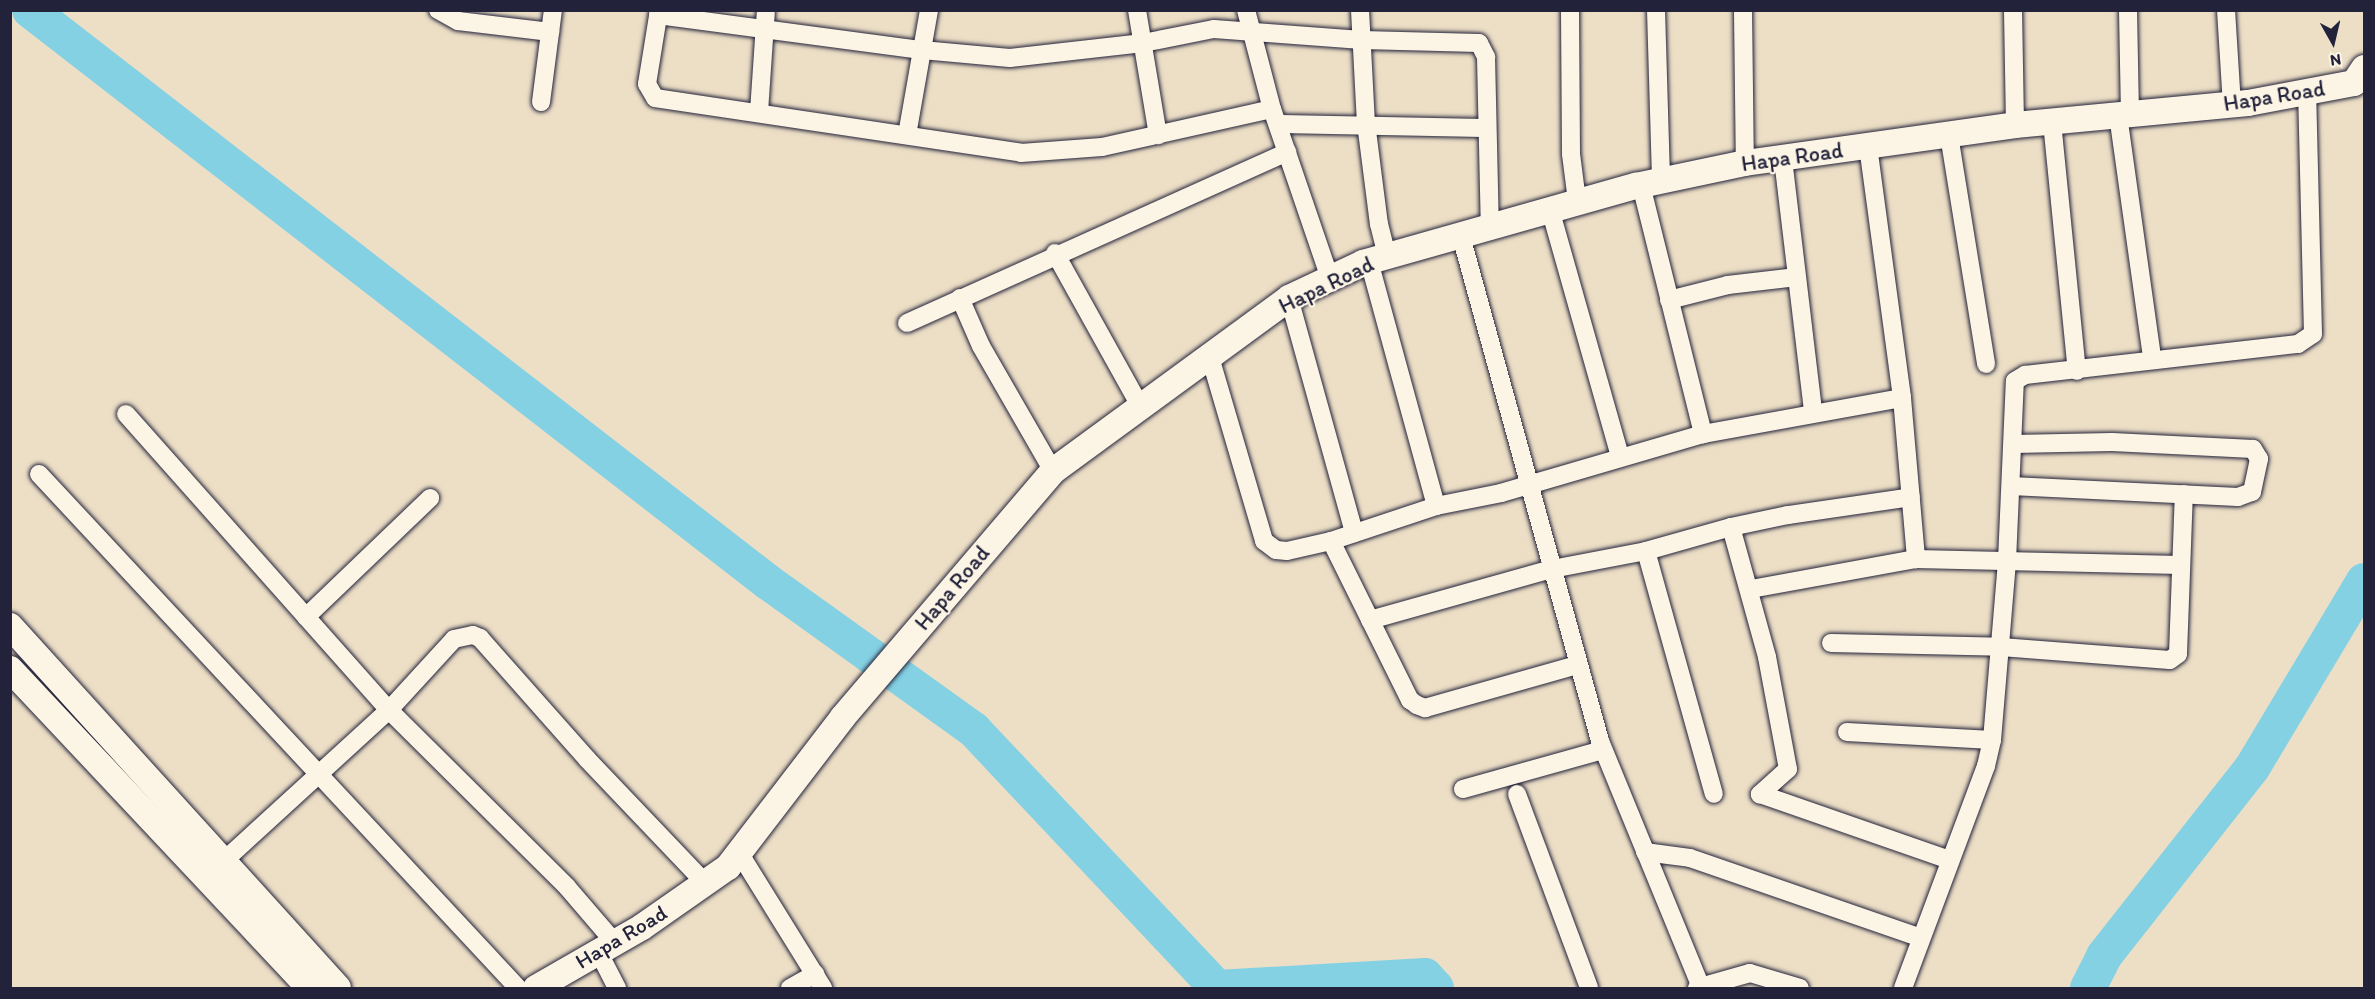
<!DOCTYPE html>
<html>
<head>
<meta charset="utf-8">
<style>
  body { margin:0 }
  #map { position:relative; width:2375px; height:999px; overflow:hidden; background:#eddfc6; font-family:Itim,sans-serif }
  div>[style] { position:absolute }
  .river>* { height:36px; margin:-18px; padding:0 18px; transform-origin:18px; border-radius:18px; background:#85d1e4 }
  .roads { filter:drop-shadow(0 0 2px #22223b) drop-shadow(0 0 2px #22223b) }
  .street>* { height:18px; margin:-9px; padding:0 9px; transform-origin:9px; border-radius:9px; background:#fcf5e5 }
  .secondary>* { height:26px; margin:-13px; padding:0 13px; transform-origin:13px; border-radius:13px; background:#fcf5e5 }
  span { translate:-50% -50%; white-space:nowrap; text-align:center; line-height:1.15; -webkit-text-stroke:4.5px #fcf5e5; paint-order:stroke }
  .street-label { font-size:22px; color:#22223b }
  .frame { position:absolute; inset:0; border:12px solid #22223b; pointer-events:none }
  .north { position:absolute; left:2303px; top:12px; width:60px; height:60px; -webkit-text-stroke:4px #fcf5e5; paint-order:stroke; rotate:172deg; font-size:16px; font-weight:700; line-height:24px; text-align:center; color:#22223b }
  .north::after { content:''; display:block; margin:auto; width:21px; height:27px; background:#22223b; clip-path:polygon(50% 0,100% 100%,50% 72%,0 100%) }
</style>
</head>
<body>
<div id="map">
  <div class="river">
    <div style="left:30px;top:10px;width:934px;rotate:37.78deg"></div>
    <div style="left:768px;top:582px;width:254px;rotate:35.7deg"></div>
    <div style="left:974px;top:730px;width:354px;rotate:46.7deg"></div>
    <div style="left:1217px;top:988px;width:208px;rotate:-3.3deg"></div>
    <div style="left:1425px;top:976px;width:16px;rotate:47deg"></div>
    <div style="left:2088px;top:988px;width:36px;rotate:-63deg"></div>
    <div style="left:2104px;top:956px;width:239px;rotate:-51.8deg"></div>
    <div style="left:2252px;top:768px;width:218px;rotate:-59.1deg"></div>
  </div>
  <div class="roads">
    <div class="street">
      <div style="left:438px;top:10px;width:23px;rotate:29deg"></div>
      <div style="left:458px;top:21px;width:93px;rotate:6.8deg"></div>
      <div style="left:659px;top:10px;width:75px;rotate:99.2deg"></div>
      <div style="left:647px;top:84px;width:16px;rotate:60deg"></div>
      <div style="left:655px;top:98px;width:370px;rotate:8.5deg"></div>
      <div style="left:1021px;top:153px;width:81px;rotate:-4.2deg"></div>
      <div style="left:1102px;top:147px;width:174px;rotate:-12.6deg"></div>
      <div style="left:1137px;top:10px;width:127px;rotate:80.5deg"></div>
      <div style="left:1246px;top:10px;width:102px;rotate:75.3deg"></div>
      <div style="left:1272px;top:109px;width:179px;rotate:71.1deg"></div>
      <div style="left:1360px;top:10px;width:113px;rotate:87deg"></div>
      <div style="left:1366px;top:123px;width:102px;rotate:82.7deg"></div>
      <div style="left:1379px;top:224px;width:33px;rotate:76deg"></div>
      <div style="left:1570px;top:10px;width:144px;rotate:89.6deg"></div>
      <div style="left:1571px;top:154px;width:47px;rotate:82.7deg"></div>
      <div style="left:1656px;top:10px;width:171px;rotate:88.3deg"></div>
      <div style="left:1743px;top:10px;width:153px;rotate:89.3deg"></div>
      <div style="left:2013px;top:10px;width:115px;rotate:89deg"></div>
      <div style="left:2128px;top:10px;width:104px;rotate:88.9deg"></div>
      <div style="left:2226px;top:10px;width:95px;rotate:86.4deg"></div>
      <div style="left:658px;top:15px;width:266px;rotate:7.6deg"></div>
      <div style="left:922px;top:50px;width:88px;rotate:5.2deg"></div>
      <div style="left:1010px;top:58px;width:134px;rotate:-6.4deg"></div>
      <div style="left:1143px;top:43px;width:72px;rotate:-11.2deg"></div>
      <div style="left:1214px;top:29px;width:148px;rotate:4.3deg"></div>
      <div style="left:1362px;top:40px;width:117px;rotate:1.5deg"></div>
      <div style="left:1479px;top:43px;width:16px;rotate:63deg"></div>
      <div style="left:1486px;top:57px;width:171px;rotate:88.7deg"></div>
      <div style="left:541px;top:102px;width:93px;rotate:-82.6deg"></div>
      <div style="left:759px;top:112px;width:102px;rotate:-86.1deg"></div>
      <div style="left:2118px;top:115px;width:238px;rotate:82deg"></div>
      <div style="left:2052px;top:122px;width:250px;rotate:84.3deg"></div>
      <div style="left:1278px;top:124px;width:209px;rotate:1.1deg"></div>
      <div style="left:907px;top:135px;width:127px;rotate:-80deg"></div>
      <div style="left:1949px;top:135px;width:232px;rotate:80.8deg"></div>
      <div style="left:1868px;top:146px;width:254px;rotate:82.3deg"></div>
      <div style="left:1902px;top:398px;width:162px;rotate:85deg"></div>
      <div style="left:1783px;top:159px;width:255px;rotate:83.2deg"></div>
      <div style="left:1641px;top:185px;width:257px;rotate:76deg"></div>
      <div style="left:1550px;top:209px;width:258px;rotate:74.2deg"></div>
      <div style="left:1461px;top:236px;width:524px;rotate:74.61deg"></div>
      <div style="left:1600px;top:741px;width:266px;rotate:67.7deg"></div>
      <div style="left:1055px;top:253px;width:175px;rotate:60.9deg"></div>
      <div style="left:1369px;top:261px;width:254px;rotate:74.7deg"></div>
      <div style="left:960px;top:298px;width:52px;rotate:66.4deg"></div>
      <div style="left:981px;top:346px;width:144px;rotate:60.1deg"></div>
      <div style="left:1289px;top:298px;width:244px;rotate:74.5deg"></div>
      <div style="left:1669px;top:300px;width:61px;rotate:-14.3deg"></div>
      <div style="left:1728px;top:285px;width:69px;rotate:-6.6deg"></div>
      <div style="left:907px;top:323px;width:417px;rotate:-24.2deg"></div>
      <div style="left:1210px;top:357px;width:192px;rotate:73.6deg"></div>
      <div style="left:1264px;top:541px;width:15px;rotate:37deg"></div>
      <div style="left:1276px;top:550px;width:11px;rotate:5deg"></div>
      <div style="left:1287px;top:551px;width:45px;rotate:-12.8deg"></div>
      <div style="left:1331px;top:541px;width:111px;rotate:-18.4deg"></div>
      <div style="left:1436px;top:506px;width:66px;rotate:-11.3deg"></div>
      <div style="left:1501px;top:493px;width:210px;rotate:-16.3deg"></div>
      <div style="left:1703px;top:434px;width:202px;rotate:-10.3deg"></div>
      <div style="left:126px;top:414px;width:396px;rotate:48.4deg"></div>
      <div style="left:389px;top:710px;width:251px;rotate:44.8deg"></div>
      <div style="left:567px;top:887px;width:74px;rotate:49.4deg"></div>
      <div style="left:39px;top:474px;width:703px;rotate:47.02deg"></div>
      <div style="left:2011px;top:486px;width:227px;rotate:2.8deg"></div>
      <div style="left:2238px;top:497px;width:15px;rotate:-20deg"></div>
      <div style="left:2252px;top:492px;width:34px;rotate:-78deg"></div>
      <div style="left:2259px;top:459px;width:12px;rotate:-121deg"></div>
      <div style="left:2253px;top:449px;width:141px;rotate:-177.2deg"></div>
      <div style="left:2112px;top:442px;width:99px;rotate:178.8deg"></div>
      <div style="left:1731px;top:527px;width:135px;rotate:74.5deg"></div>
      <div style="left:1767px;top:657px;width:114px;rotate:79.4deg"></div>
      <div style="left:1788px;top:769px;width:38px;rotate:138deg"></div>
      <div style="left:1760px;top:794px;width:200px;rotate:19.2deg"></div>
      <div style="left:1331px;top:541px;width:178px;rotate:63.6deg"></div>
      <div style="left:1410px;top:700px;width:9px;rotate:36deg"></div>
      <div style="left:1417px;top:705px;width:9px;rotate:21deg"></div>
      <div style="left:1425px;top:708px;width:158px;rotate:-15.8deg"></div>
      <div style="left:1646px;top:551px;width:252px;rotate:74.4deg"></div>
      <div style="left:1751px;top:589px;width:168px;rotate:-10.3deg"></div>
      <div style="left:1916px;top:559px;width:264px;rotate:1.3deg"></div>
      <div style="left:306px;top:617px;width:172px;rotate:-43.8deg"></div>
      <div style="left:1370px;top:620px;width:189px;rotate:-15.7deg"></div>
      <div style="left:1552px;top:569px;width:96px;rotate:-10.8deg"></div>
      <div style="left:1646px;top:551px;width:88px;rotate:-15.8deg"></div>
      <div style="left:1731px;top:527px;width:58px;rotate:-11.9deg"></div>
      <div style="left:1788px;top:515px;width:124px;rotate:-8.3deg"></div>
      <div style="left:1831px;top:643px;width:170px;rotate:1.3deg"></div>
      <div style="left:2001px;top:647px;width:169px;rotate:4.4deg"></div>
      <div style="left:2170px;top:660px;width:10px;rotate:-37deg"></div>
      <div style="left:2178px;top:654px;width:160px;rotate:-87.9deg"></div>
      <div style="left:1847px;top:732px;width:145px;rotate:3.2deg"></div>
      <div style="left:1463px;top:789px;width:145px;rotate:-15.6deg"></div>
      <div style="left:1517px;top:794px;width:207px;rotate:69.6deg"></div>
      <div style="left:1645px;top:852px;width:45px;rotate:7.6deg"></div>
      <div style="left:1690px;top:858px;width:244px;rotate:19.1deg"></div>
      <div style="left:740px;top:854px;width:158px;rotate:58.2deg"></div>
      <div style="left:216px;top:868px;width:234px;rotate:-42.4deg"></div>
      <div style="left:389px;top:710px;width:96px;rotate:-47.5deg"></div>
      <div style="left:454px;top:639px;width:19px;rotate:-12deg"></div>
      <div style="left:473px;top:635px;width:8px;rotate:23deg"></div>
      <div style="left:480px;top:638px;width:162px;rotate:48.5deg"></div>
      <div style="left:587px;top:759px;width:173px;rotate:46.4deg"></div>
      <div style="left:598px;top:951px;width:42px;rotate:62.8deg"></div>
      <div style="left:790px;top:988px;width:29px;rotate:-29deg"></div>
      <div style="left:1697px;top:988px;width:55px;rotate:-15.8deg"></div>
      <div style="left:1750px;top:973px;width:52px;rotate:16.7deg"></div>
      <div style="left:1903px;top:988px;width:237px;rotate:-69.5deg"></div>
      <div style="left:1986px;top:766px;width:27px;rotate:-77deg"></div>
      <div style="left:1992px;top:740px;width:180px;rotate:-85.2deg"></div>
      <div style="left:2007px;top:561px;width:180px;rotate:-87.5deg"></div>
      <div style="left:2015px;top:381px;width:12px;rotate:-31deg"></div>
      <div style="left:2025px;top:375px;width:275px;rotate:-6.5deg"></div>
      <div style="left:2298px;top:344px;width:18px;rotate:-34deg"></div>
      <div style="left:2313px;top:334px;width:242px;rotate:-91.4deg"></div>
    </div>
    <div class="secondary">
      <div style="left:10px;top:626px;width:488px;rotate:47.8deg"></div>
      <div style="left:10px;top:669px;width:438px;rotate:46.8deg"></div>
      <div style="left:536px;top:988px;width:122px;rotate:-29.9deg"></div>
      <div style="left:642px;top:927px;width:105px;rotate:-34.9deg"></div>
      <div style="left:728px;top:867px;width:189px;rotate:-52.5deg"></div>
      <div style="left:843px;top:717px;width:323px;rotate:-49.5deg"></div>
      <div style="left:1053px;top:471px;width:293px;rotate:-36.2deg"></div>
      <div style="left:1289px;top:298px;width:82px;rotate:-25.3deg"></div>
      <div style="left:1363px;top:263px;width:284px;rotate:-15.8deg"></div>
      <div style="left:1636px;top:186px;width:111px;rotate:-11.9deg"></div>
      <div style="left:1745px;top:163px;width:273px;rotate:-8deg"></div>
      <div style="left:2015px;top:125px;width:234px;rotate:-5.4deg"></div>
      <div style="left:2248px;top:103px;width:108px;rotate:-10.7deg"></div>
      <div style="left:2354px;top:83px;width:18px;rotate:-56deg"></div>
    </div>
  </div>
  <div class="street-label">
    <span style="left:2274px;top:96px;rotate:-9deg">Hapa Road</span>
    <span style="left:1792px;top:157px;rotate:-8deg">Hapa Road</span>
    <span style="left:1326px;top:285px;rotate:-26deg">Hapa Road</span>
    <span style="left:952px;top:588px;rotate:-50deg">Hapa Road</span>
    <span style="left:621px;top:937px;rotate:-31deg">Hapa Road</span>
  </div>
  <div class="frame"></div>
  <div class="north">N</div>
</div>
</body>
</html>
